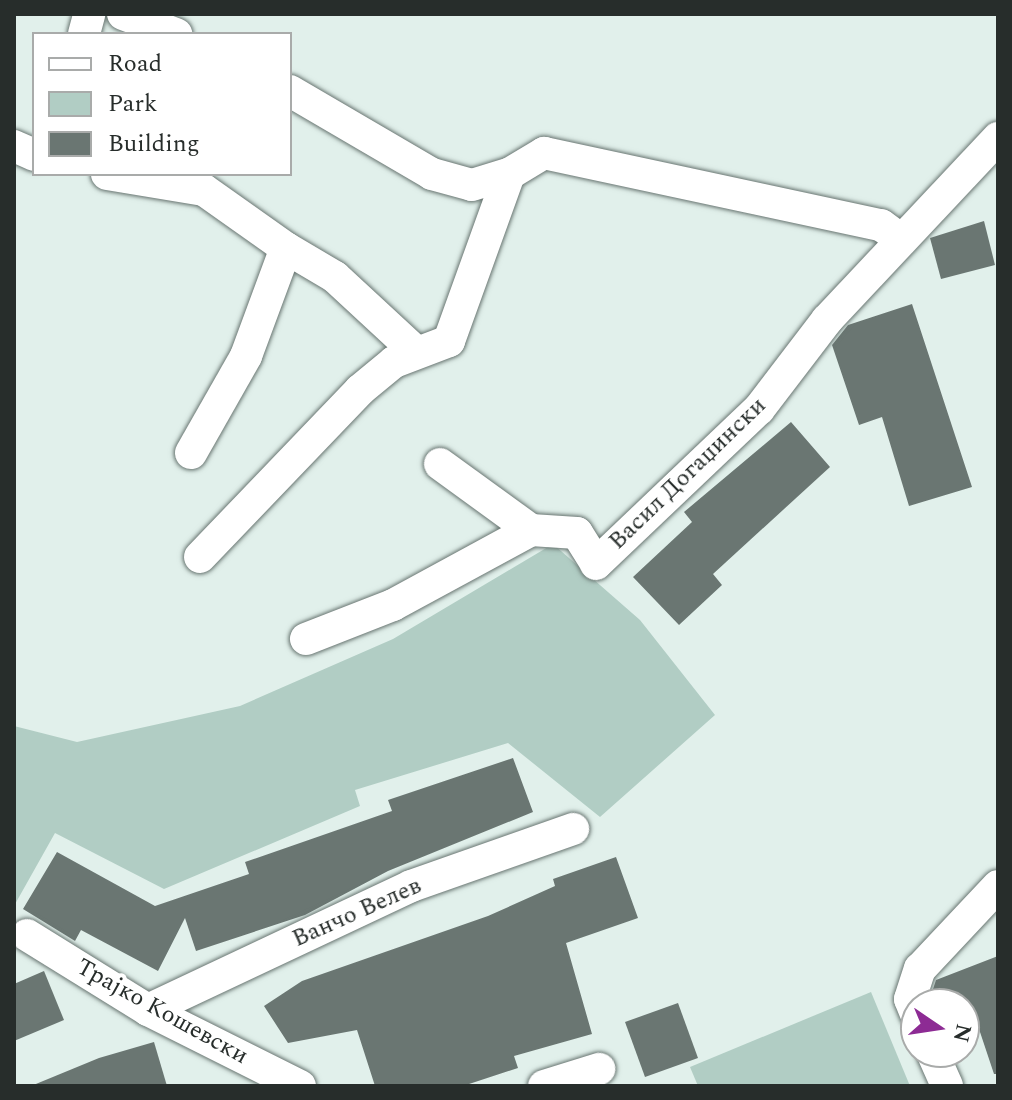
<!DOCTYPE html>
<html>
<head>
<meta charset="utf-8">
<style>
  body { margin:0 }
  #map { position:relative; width:1012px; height:1100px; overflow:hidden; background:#e1f0eb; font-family:Spectral,serif }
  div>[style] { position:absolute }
  .green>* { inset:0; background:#b1cdc4 }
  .building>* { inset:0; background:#6a7672 }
  .roads { filter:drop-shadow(0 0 2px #687571) drop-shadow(0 0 2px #687571) }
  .minor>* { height:32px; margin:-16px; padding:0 16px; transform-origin:16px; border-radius:16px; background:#fff }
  span { translate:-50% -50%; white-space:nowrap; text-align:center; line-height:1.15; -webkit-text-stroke:8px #fff; paint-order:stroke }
  .street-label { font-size:24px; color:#272d2b }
  .frame { position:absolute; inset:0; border:16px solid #272d2b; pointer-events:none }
  .legend { position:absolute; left:32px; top:32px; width:260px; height:144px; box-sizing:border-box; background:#fff; border:2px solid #a9abaa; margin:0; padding:10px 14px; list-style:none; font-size:24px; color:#272d2b }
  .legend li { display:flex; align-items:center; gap:16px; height:40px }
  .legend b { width:40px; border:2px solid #a9abaa }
  .north { position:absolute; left:900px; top:988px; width:80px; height:80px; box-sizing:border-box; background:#fff; border:2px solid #a9abaa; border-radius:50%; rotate:103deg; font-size:22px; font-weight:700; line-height:32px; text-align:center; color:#272d2b }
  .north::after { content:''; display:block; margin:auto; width:28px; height:36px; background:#8d2b94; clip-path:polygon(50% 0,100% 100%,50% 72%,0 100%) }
</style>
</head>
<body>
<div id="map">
  <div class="green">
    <div style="clip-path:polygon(553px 544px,640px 620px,715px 715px,600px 817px,508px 743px,355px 790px,360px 806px,164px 889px,55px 833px,14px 906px,14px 726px,77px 742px,240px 706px,393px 639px)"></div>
    <div style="clip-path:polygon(871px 992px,910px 1086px,698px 1086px,690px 1067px)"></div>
  </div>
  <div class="building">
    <div style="clip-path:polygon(984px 221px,995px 265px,941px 279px,930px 238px)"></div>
    <div style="clip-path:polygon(912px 304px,972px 487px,909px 506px,882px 417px,859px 425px,832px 345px,848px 325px)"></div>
    <div style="clip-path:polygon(791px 422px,830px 467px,713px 574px,722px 585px,679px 625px,633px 577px,692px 522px,684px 512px)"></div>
    <div style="clip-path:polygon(513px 758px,533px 812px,388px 871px,305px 915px,196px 951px,185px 918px,158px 971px,81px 930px,75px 941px,23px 909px,57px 852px,155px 906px,249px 874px,245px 862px,392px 811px,388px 800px)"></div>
    <div style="clip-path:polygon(616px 857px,638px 918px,566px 943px,592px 1034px,514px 1056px,518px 1068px,463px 1086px,375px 1086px,357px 1030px,288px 1043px,264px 1006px,302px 981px,488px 916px,555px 886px,553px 879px)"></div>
    <div style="clip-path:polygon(998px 956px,998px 1074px,994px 1074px,978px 1026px,964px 1033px,964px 1004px,936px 1004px,932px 992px,936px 980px)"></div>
    <div style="clip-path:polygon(44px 971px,64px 1020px,14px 1041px,14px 984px)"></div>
    <div style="clip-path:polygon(678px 1003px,698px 1058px,645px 1077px,625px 1022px)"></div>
    <div style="clip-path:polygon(154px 1042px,167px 1086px,31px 1086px,99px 1058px)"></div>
  </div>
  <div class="roads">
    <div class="minor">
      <div style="left:123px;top:14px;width:57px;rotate:20.7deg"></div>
      <div style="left:84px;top:34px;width:20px;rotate:-75deg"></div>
      <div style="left:290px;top:91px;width:164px;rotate:30.3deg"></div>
      <div style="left:432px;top:174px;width:41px;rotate:15.4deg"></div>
      <div style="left:472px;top:185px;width:39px;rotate:-17deg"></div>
      <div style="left:14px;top:146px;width:22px;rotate:24deg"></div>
      <div style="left:107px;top:174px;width:98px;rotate:9.4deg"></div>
      <div style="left:204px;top:190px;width:100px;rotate:35.3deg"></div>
      <div style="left:191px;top:453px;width:112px;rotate:-60.4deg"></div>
      <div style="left:246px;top:356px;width:115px;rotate:-69.7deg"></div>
      <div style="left:286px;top:248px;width:57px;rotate:30.6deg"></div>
      <div style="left:335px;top:277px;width:109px;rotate:42.8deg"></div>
      <div style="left:440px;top:464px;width:112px;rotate:36deg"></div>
      <div style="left:200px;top:557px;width:231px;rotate:-46.2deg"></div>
      <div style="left:360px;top:390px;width:44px;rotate:-39.5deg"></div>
      <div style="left:394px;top:362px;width:59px;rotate:-20.9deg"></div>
      <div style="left:449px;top:341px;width:177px;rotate:-70.2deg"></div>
      <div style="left:509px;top:174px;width:41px;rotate:-31deg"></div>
      <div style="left:544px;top:153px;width:345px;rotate:12.1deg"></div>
      <div style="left:881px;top:225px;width:24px;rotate:36deg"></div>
      <div style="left:306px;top:639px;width:93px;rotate:-21.3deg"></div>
      <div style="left:393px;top:605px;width:157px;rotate:-28.5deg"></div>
      <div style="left:531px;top:530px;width:46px;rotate:3.7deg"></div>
      <div style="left:577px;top:533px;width:36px;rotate:58deg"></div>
      <div style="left:596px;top:564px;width:225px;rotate:-43.6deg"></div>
      <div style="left:759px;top:409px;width:112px;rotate:-52.6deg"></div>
      <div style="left:827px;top:320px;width:250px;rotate:-46.8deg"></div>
      <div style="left:27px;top:935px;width:142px;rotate:31.8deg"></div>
      <div style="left:148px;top:1010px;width:170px;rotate:26.6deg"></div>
      <div style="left:148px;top:1010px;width:291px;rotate:-25.2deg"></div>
      <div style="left:411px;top:886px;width:172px;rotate:-19.4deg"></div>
      <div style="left:916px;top:1014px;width:16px;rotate:-112deg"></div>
      <div style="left:910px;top:999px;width:32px;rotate:-72deg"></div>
      <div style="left:920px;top:969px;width:114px;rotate:-46.8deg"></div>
      <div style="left:932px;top:1052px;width:37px;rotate:66deg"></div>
      <div style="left:544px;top:1086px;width:58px;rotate:-17.2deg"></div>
    </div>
  </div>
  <div class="street-label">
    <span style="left:688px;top:474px;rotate:-44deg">Васил Догаџински</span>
    <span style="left:357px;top:913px;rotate:-24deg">Ванчо Велев</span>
    <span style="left:162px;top:1012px;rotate:29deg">Трајко Кошевски</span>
  </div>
  <div class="frame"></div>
  <ul class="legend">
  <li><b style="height:10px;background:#fff"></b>Road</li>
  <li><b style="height:22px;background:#b1cdc4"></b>Park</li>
  <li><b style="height:22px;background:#6a7672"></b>Building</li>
  </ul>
  <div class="north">N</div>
</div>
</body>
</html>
